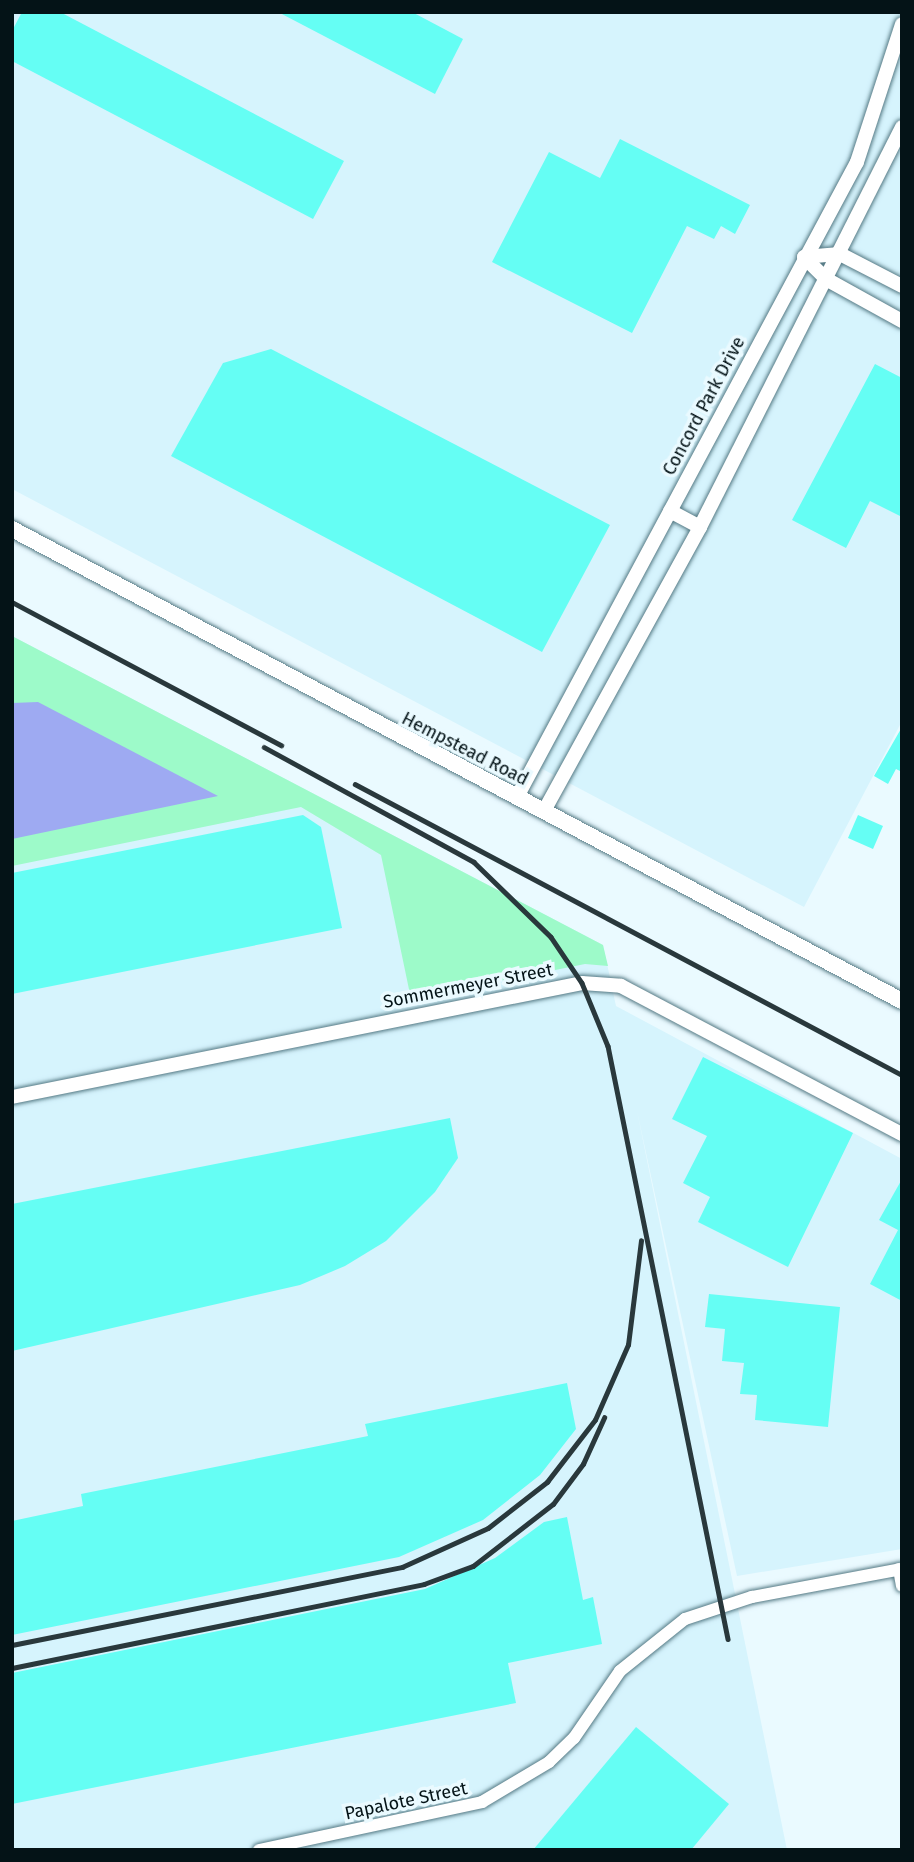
<!DOCTYPE html>
<html>
<head>
<meta charset="utf-8">
<style>
  body { margin:0 }
  #map { position:relative; width:914px; height:1862px; overflow:hidden; background:#eafaff; font-family:"Fira Sans",sans-serif }
  div>[style] { position:absolute }
  .built>* { inset:0; background:#d6f4fd }
  .green>* { inset:0; background:#9dfac9 }
  .water>* { inset:0; background:#9eaaf2 }
  .building>* { inset:0; background:#65fef4 }
  .roads { filter:drop-shadow(0 0 2px #547984) drop-shadow(0 0 2px #547984) }
  .minor>* { height:12px; margin:-6px; padding:0 6px; transform-origin:6px; border-radius:6px; background:#fff }
  .tertiary>* { height:14px; margin:-7px; padding:0 7px; transform-origin:7px; border-radius:7px; background:#fff }
  .secondary>* { height:16px; margin:-8px; padding:0 8px; transform-origin:8px; border-radius:8px; background:#fff }
  .rail>* { height:4.5px; margin:-2.25px; padding:0 2.25px; transform-origin:2.25px; border-radius:2.25px; background:#29383c }
  span { translate:-50% -50%; white-space:nowrap; text-align:center; line-height:1.15; -webkit-text-stroke:7px #eafaff; paint-order:stroke }
  .street-label { font-size:18px; color:#041317 }
  .frame { position:absolute; inset:0; border:14px solid #041317; pointer-events:none }
</style>
</head>
<body>
<div id="map">
  <div class="built">
    <div style="clip-path:polygon(12px 12px,902px 12px,902px 721px,804px 907px,12px 489px)"></div>
    <div style="clip-path:polygon(12px 636px,603px 945px,616px 1006px,902px 1159px,902px 1549px,737px 1576px,637px 1111px,787px 1850px,12px 1850px)"></div>
  </div>
  <div class="green">
    <div style="clip-path:polygon(12px 636px,603px 945px,608px 966px,585px 964px,411px 999px,381px 855px,301px 807px,12px 866px)"></div>
  </div>
  <div class="water">
    <div style="clip-path:polygon(38px 702px,218px 796px,12px 839px,12px 703px)"></div>
  </div>
  <div class="building">
    <div style="clip-path:polygon(22px 12px,60px 12px,344px 161px,313px 219px,12px 61px,12px 31px)"></div>
    <div style="clip-path:polygon(278px 12px,412px 12px,463px 39px,435px 94px)"></div>
    <div style="clip-path:polygon(620px 139px,750px 205px,735px 234px,721px 226px,714px 239px,687px 226px,632px 333px,492px 262px,549px 152px,600px 178px)"></div>
    <div style="clip-path:polygon(271px 349px,610px 525px,542px 652px,171px 456px,223px 363px)"></div>
    <div style="clip-path:polygon(875px 364px,902px 378px,902px 517px,870px 501px,846px 548px,792px 520px)"></div>
    <div style="clip-path:polygon(902px 727px,902px 772px,896px 769px,888px 784px,874px 776px)"></div>
    <div style="clip-path:polygon(303px 815px,321px 827px,342px 928px,12px 994px,12px 873px)"></div>
    <div style="clip-path:polygon(858px 815px,883px 826px,873px 849px,848px 838px)"></div>
    <div style="clip-path:polygon(703px 1057px,853px 1133px,788px 1267px,698px 1222px,710px 1197px,683px 1183px,707px 1136px,672px 1119px)"></div>
    <div style="clip-path:polygon(450px 1118px,458px 1158px,435px 1192px,386px 1241px,345px 1266px,300px 1285px,12px 1351px,12px 1204px)"></div>
    <div style="clip-path:polygon(902px 1179px,902px 1301px,870px 1284px,898px 1230px,879px 1220px)"></div>
    <div style="clip-path:polygon(709px 1294px,840px 1307px,828px 1427px,755px 1420px,757px 1395px,740px 1394px,744px 1363px,722px 1361px,725px 1329px,705px 1327px)"></div>
    <div style="clip-path:polygon(567px 1383px,576px 1429px,540px 1475px,483px 1520px,399px 1557px,12px 1635px,12px 1521px,83px 1506px,81px 1494px,368px 1436px,365px 1424px)"></div>
    <div style="clip-path:polygon(567px 1517px,583px 1600px,593px 1597px,602px 1644px,508px 1663px,516px 1703px,12px 1804px,12px 1673px,425px 1589px,495px 1558px,544px 1522px)"></div>
    <div style="clip-path:polygon(636px 1727px,729px 1804px,691px 1850px,533px 1850px)"></div>
  </div>
  <div class="roads">
    <div class="minor">
      <div style="left:899px;top:1569px;width:17px;rotate:80deg"></div>
      <div style="left:259px;top:1850px;width:228px;rotate:-12.1deg"></div>
      <div style="left:482px;top:1802px;width:78px;rotate:-30.8deg"></div>
      <div style="left:549px;top:1762px;width:35px;rotate:-44deg"></div>
      <div style="left:574px;top:1738px;width:81px;rotate:-55.5deg"></div>
      <div style="left:620px;top:1671px;width:83px;rotate:-38.7deg"></div>
      <div style="left:685px;top:1619px;width:71px;rotate:-18.2deg"></div>
      <div style="left:752px;top:1597px;width:153px;rotate:-10.6deg"></div>
    </div>
    <div class="tertiary">
      <div style="left:804px;top:257px;width:31px;rotate:45deg"></div>
      <div style="left:826px;top:279px;width:87px;rotate:28.9deg"></div>
      <div style="left:804px;top:257px;width:36px;rotate:-5deg"></div>
      <div style="left:840px;top:254px;width:70px;rotate:27.3deg"></div>
      <div style="left:670px;top:511px;width:34px;rotate:28deg"></div>
      <div style="left:517px;top:797px;width:720px;rotate:-61.83deg"></div>
      <div style="left:857px;top:162px;width:145px;rotate:-71.9deg"></div>
      <div style="left:544px;top:811px;width:324px;rotate:-61.2deg"></div>
      <div style="left:700px;top:527px;width:448px;rotate:-63.2deg"></div>
      <div style="left:12px;top:1097px;width:581px;rotate:-11.31deg"></div>
      <div style="left:582px;top:983px;width:39px;rotate:4deg"></div>
      <div style="left:621px;top:986px;width:318px;rotate:27.8deg"></div>
    </div>
    <div class="secondary">
      <div style="left:12px;top:529px;width:1007px;rotate:27.94deg"></div>
    </div>
  </div>
  <div class="rail">
    <div style="left:12px;top:602px;width:305px;rotate:28deg"></div>
    <div style="left:264px;top:747px;width:239px;rotate:28.7deg"></div>
    <div style="left:474px;top:862px;width:107px;rotate:44.2deg"></div>
    <div style="left:551px;top:937px;width:55px;rotate:56deg"></div>
    <div style="left:582px;top:983px;width:68px;rotate:67.6deg"></div>
    <div style="left:608px;top:1046px;width:605px;rotate:78.56deg"></div>
    <div style="left:355px;top:784px;width:620px;rotate:28.01deg"></div>
    <div style="left:12px;top:1645px;width:398px;rotate:-11.3deg"></div>
    <div style="left:402px;top:1567px;width:94px;rotate:-24.4deg"></div>
    <div style="left:488px;top:1528px;width:75px;rotate:-37.9deg"></div>
    <div style="left:547px;top:1482px;width:78px;rotate:-52.3deg"></div>
    <div style="left:595px;top:1420px;width:82px;rotate:-66.3deg"></div>
    <div style="left:628px;top:1345px;width:105px;rotate:-82.9deg"></div>
    <div style="left:12px;top:1668px;width:420px;rotate:-11.5deg"></div>
    <div style="left:424px;top:1584px;width:52px;rotate:-20.2deg"></div>
    <div style="left:473px;top:1566px;width:101px;rotate:-37.8deg"></div>
    <div style="left:553px;top:1504px;width:50px;rotate:-53.1deg"></div>
    <div style="left:583px;top:1464px;width:51px;rotate:-65.5deg"></div>
  </div>
  <div class="street-label">
    <span style="left:704px;top:406px;rotate:-62deg">Concord Park Drive</span>
    <span style="left:465px;top:749px;rotate:27deg">Hempstead Road</span>
    <span style="left:468px;top:986px;rotate:-11deg">Sommermeyer Street</span>
    <span style="left:406px;top:1801px;rotate:-12deg">Papalote Street</span>
  </div>
  <div class="frame"></div>
</div>
</body>
</html>
